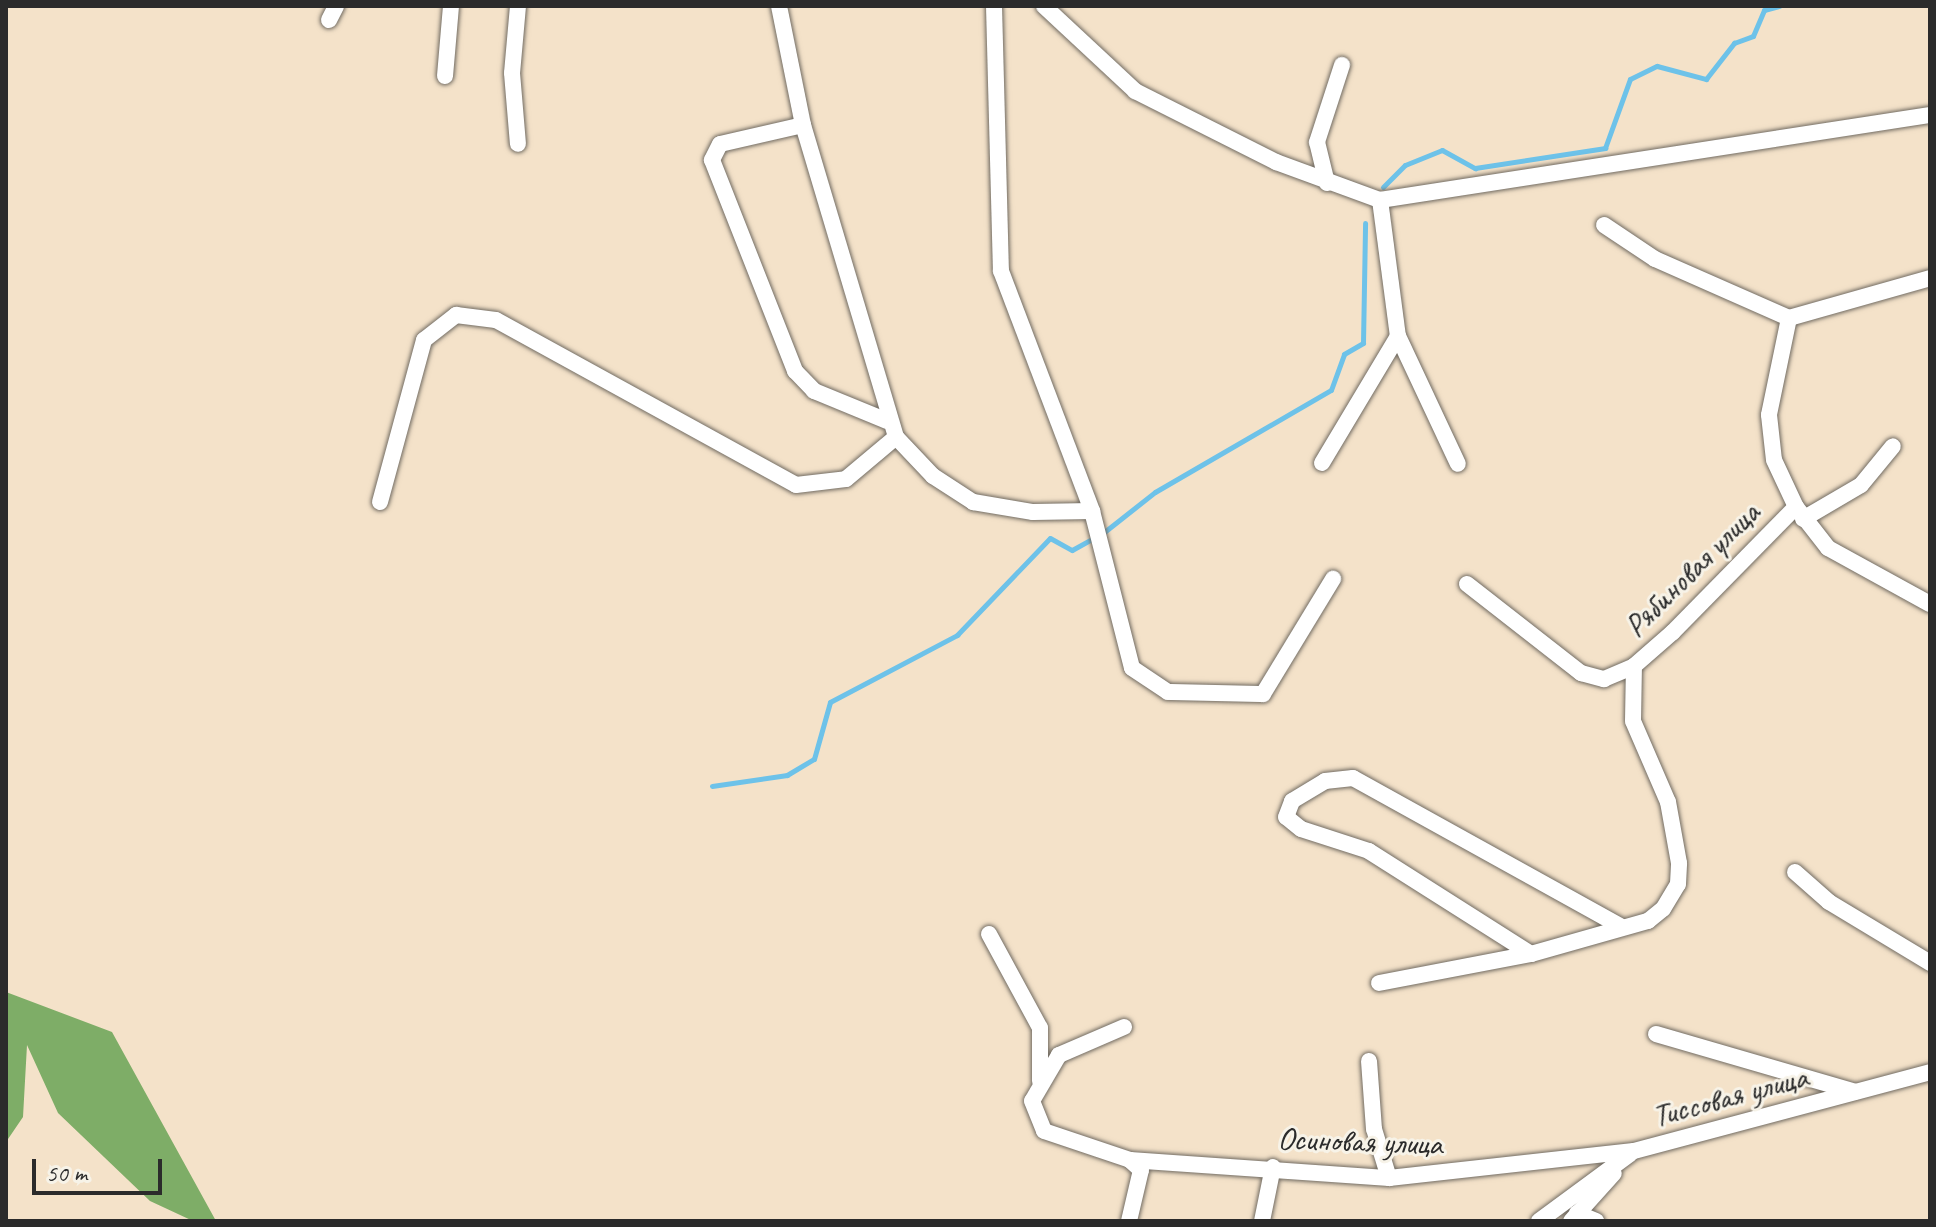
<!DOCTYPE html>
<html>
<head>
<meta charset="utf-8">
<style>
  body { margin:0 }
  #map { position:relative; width:1936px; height:1227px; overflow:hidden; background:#f4e2c9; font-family:Caveat,sans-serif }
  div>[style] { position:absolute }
  .forest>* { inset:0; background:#7ead67 }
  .stream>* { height:5px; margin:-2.5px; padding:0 2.5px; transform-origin:2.5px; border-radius:2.5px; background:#6dc2e9 }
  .roads { filter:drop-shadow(0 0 2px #716b62) drop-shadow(0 0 2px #716b62) }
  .minor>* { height:16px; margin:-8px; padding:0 8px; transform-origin:8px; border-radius:8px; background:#fff }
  span { translate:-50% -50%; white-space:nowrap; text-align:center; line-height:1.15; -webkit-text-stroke:6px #f7f3e8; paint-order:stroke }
  .street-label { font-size:32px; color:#2b2b2b }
  .frame { position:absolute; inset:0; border:8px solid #2b2b2b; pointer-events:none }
  .scale { position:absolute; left:32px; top:1159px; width:130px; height:36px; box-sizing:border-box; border:4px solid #2b2b2b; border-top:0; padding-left:10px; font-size:24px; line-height:28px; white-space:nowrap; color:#2b2b2b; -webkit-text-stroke:6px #f7f3e8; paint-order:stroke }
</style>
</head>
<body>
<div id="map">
  <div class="forest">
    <div style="clip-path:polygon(6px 992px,112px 1032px,216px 1221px,193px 1221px,150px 1201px,58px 1113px,27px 1045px,23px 1117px,6px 1142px)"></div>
  </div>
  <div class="stream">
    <div style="left:1383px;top:187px;width:31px;rotate:-45deg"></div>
    <div style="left:1405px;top:165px;width:40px;rotate:-22deg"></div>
    <div style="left:1442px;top:150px;width:38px;rotate:29deg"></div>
    <div style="left:1475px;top:168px;width:132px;rotate:-8.7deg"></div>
    <div style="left:1605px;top:148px;width:73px;rotate:-70.1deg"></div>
    <div style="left:1630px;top:79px;width:30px;rotate:-26deg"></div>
    <div style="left:1657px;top:66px;width:51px;rotate:14.9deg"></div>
    <div style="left:1706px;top:79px;width:46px;rotate:-52.1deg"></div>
    <div style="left:1734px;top:43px;width:20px;rotate:-20deg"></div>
    <div style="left:1753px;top:36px;width:28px;rotate:-67deg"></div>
    <div style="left:1764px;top:10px;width:16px;rotate:-15deg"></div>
    <div style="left:1103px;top:533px;width:66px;rotate:-38.3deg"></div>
    <div style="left:1155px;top:492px;width:203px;rotate:-30.1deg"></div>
    <div style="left:1331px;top:390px;width:38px;rotate:-70deg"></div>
    <div style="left:1344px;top:354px;width:22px;rotate:-30deg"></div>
    <div style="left:1363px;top:343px;width:120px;rotate:-89deg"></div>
    <div style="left:712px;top:786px;width:76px;rotate:-8.3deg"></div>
    <div style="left:787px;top:775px;width:31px;rotate:-31deg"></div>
    <div style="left:814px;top:759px;width:59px;rotate:-74.3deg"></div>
    <div style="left:830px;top:702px;width:144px;rotate:-27.8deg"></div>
    <div style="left:957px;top:635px;width:134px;rotate:-46.2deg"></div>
    <div style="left:1050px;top:538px;width:25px;rotate:29deg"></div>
    <div style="left:1072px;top:550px;width:25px;rotate:-29deg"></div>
  </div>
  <div class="roads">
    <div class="minor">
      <div style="left:518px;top:6px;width:67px;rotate:95.1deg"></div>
      <div style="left:512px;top:73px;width:71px;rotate:85.2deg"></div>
      <div style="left:779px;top:6px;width:121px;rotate:78.6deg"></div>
      <div style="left:803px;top:125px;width:326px;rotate:73.4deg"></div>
      <div style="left:896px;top:437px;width:54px;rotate:46.5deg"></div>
      <div style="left:933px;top:476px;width:48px;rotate:33deg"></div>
      <div style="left:973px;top:502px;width:61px;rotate:9.5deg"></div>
      <div style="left:1033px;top:512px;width:59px;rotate:-1deg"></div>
      <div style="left:994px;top:6px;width:265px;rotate:88.5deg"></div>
      <div style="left:1001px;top:271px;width:257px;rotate:69.2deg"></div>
      <div style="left:1092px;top:511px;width:162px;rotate:75.7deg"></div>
      <div style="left:1132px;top:668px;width:43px;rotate:33.7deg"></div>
      <div style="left:1168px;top:692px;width:95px;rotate:1.2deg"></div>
      <div style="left:1263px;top:694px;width:135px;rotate:-58.7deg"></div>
      <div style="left:1044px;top:6px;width:125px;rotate:43deg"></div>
      <div style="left:1135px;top:91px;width:158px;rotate:26.7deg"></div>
      <div style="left:1276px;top:162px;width:111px;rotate:20.1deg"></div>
      <div style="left:1380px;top:200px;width:557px;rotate:-8.79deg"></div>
      <div style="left:329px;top:20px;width:16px;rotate:-63deg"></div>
      <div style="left:445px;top:76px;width:70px;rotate:-85.1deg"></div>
      <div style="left:803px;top:125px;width:85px;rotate:167.1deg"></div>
      <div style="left:720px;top:144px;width:18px;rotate:117deg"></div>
      <div style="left:712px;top:160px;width:227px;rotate:68.5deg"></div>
      <div style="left:795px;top:371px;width:28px;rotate:46deg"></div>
      <div style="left:814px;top:391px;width:79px;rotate:22.3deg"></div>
      <div style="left:1327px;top:183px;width:42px;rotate:-103.7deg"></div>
      <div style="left:1317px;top:142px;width:81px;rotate:-72deg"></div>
      <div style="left:1380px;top:200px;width:137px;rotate:82.5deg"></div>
      <div style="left:1398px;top:336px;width:141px;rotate:64.9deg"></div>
      <div style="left:1604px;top:225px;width:61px;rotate:33.7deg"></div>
      <div style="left:1655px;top:259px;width:146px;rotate:23.8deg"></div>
      <div style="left:1789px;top:318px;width:147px;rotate:-15.8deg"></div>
      <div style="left:1789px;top:318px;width:99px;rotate:101.7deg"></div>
      <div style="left:1769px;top:415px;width:45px;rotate:83.7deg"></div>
      <div style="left:1774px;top:460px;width:52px;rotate:64.9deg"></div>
      <div style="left:1796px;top:507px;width:52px;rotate:52deg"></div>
      <div style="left:1828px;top:548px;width:116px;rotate:28.8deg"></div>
      <div style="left:1322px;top:463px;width:148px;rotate:-59.1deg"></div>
      <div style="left:380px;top:502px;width:168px;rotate:-74.8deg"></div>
      <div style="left:424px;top:340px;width:41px;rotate:-38deg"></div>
      <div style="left:456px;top:315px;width:40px;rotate:7.1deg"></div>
      <div style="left:496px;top:320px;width:342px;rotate:28.8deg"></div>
      <div style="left:796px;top:485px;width:50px;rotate:-6.8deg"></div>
      <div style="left:846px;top:479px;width:65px;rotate:-40deg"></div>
      <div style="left:1803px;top:519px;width:67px;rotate:-30.4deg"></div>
      <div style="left:1861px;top:485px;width:50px;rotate:-50.6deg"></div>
      <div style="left:1467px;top:584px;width:145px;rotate:38deg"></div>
      <div style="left:1581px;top:673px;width:24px;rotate:15deg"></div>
      <div style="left:1604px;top:679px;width:33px;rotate:-23deg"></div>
      <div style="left:1634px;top:666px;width:52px;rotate:-41.1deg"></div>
      <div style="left:1673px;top:632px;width:175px;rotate:-45.5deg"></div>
      <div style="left:1795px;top:872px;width:45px;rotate:41.4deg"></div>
      <div style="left:1829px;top:902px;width:118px;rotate:31.1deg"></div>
      <div style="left:989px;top:934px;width:107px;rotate:61.5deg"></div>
      <div style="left:1040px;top:1028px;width:53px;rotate:90deg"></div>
      <div style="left:1531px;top:954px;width:192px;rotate:-147.6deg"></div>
      <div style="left:1369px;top:851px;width:71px;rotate:-162.1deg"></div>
      <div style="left:1301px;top:829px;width:19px;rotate:-141deg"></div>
      <div style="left:1286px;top:817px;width:17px;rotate:-69deg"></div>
      <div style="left:1292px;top:801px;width:39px;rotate:-31deg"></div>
      <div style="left:1325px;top:781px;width:28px;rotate:-6deg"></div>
      <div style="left:1353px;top:778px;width:308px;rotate:29deg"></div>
      <div style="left:1379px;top:983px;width:155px;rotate:-10.8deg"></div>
      <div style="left:1531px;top:954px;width:122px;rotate:-15.8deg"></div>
      <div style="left:1648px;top:921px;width:19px;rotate:-39deg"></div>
      <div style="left:1663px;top:909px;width:29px;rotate:-59deg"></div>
      <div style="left:1678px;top:884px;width:21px;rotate:-87deg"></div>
      <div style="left:1679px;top:863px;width:62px;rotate:-100.2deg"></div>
      <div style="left:1668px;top:802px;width:88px;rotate:-113.4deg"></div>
      <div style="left:1633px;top:721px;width:55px;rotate:-89deg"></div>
      <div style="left:1124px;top:1027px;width:71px;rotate:156.7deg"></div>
      <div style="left:1059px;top:1055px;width:53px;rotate:120.4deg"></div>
      <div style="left:1032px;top:1101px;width:32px;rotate:68deg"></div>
      <div style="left:1044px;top:1131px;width:91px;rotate:18.6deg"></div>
      <div style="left:1130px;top:1160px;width:260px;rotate:4deg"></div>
      <div style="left:1389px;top:1178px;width:246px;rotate:-6.3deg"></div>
      <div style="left:1634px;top:1151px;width:306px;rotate:-14.9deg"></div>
      <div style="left:1656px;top:1034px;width:207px;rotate:16.2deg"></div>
      <div style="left:1369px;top:1061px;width:68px;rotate:85.8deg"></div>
      <div style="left:1374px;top:1129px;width:51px;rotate:73deg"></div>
      <div style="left:1577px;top:1213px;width:21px;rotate:23deg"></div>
      <div style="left:1129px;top:1221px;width:52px;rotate:-76.8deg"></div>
      <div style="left:1141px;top:1170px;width:15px;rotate:-138deg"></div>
      <div style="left:1262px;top:1221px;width:55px;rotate:-78.5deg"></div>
      <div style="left:1539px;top:1221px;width:113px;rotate:-36.4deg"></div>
      <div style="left:1571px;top:1221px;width:64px;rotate:-48.1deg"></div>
    </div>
  </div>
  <div class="street-label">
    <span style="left:1692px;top:570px;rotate:-45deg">Рябиновая улица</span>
    <span style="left:1730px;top:1097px;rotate:-15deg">Тиссовая улица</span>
    <span style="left:1360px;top:1142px;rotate:2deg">Осиновая улица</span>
  </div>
  <div class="frame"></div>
  <div class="scale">50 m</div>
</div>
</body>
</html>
